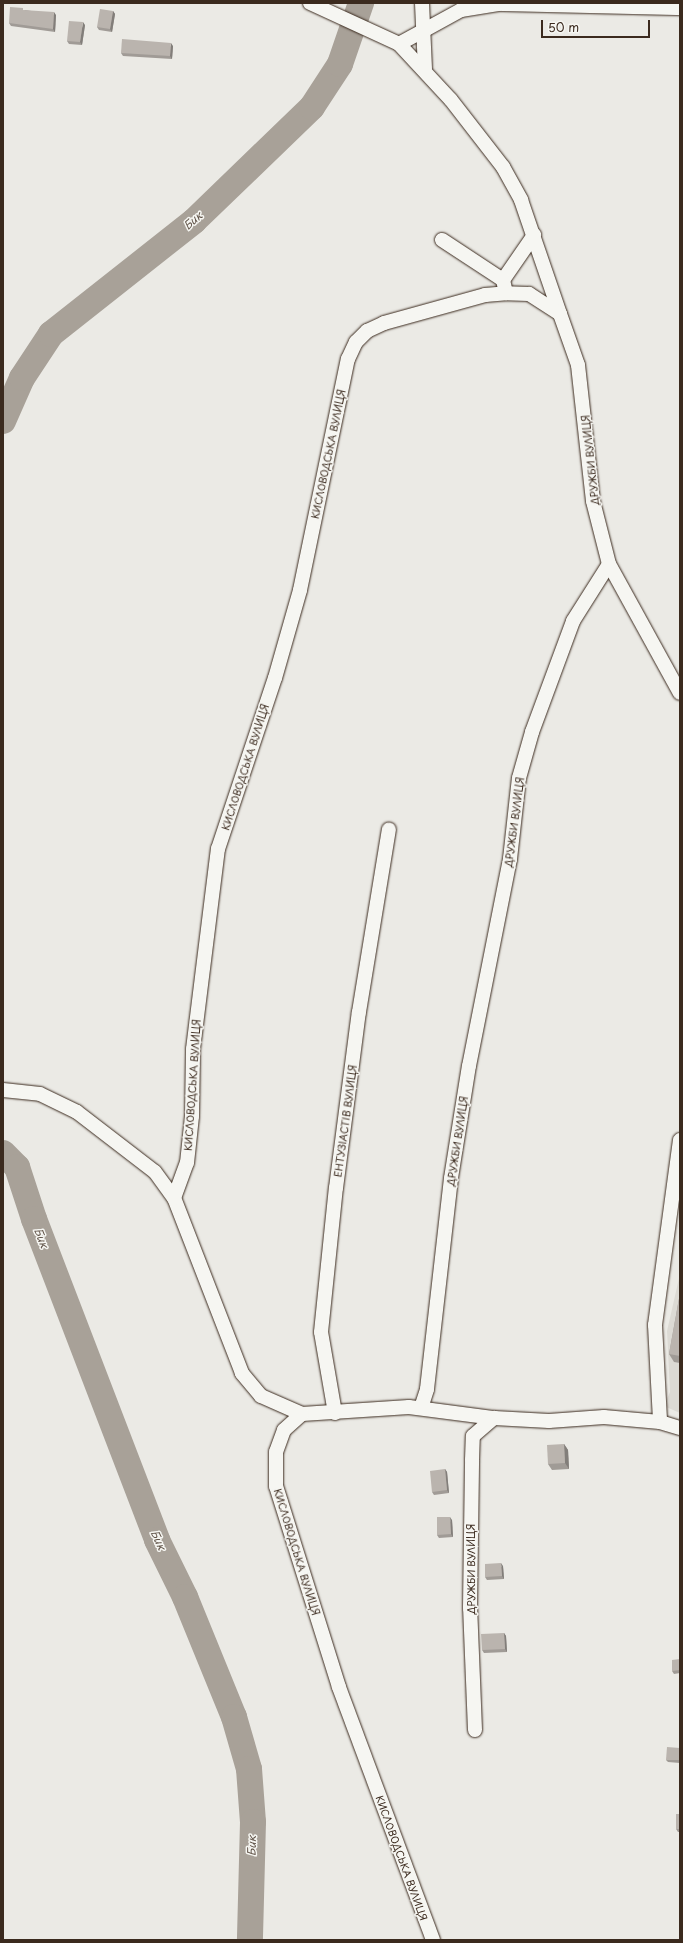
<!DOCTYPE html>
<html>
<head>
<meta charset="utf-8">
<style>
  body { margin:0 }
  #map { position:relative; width:683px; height:1943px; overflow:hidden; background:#ebeae5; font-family:"Playpen Sans",sans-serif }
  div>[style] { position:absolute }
  .built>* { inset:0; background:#dcdad4 }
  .river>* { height:26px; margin:-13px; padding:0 13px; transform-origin:13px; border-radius:13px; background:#a8a198 }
  .roads { filter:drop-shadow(0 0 1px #3b2a1e) drop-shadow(0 0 1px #3b2a1e) }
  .minor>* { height:14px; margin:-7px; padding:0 7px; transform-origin:7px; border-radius:7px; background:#f6f6f2 }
  .wall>* { inset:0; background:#a09b96 }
  .shaded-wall>* { inset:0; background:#827e7a }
  .building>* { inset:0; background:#bab4ae }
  span { translate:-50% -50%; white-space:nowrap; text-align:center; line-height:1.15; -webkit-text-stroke:3px #f6f6f2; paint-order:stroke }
  .street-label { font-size:10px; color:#3b2a1e }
  .water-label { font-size:11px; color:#615449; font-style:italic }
  .frame { position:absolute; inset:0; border:4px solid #3b2a1e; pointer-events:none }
  .scale { position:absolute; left:541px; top:20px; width:109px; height:18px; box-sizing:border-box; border:2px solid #3b2a1e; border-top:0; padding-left:5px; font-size:12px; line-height:14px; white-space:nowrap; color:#3b2a1e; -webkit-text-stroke:3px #f6f6f2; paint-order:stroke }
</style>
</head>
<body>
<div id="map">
  <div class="built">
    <div style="clip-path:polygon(680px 1274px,680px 1413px,664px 1406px,670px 1392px,667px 1331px)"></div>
  </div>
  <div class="river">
    <div style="left:3px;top:421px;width:47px;rotate:-66.2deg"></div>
    <div style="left:22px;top:378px;width:53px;rotate:-56.6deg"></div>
    <div style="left:51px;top:334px;width:182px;rotate:-38.3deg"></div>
    <div style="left:194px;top:221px;width:164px;rotate:-44deg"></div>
    <div style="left:312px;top:107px;width:51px;rotate:-56.9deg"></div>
    <div style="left:340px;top:64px;width:65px;rotate:-71deg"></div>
    <div style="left:3px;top:1153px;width:20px;rotate:45deg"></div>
    <div style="left:17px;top:1167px;width:55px;rotate:71.9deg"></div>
    <div style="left:34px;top:1219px;width:344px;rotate:69deg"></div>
    <div style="left:157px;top:1540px;width:64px;rotate:63.8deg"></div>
    <div style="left:185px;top:1597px;width:130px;rotate:67.8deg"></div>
    <div style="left:234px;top:1717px;width:54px;rotate:73.9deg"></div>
    <div style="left:249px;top:1769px;width:53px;rotate:85.7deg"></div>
    <div style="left:253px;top:1822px;width:118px;rotate:91.5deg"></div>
  </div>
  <div class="roads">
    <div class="minor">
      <div style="left:310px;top:3px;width:98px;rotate:24.7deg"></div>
      <div style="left:399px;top:44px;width:76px;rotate:47.1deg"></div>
      <div style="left:451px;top:100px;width:85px;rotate:52.2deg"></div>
      <div style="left:503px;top:167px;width:38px;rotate:61deg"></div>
      <div style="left:521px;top:200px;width:120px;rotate:71.1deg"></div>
      <div style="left:422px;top:3px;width:66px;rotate:87.4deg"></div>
      <div style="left:399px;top:44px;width:71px;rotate:-28.7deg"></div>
      <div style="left:461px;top:10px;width:39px;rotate:-9deg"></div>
      <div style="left:500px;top:4px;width:180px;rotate:1.3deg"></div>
      <div style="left:503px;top:280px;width:55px;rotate:-55.4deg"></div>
      <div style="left:609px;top:564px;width:147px;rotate:61.2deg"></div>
      <div style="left:3px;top:1090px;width:37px;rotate:6deg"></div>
      <div style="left:40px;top:1094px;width:41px;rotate:25.9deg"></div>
      <div style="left:77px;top:1112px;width:98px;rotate:37.6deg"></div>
      <div style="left:155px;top:1172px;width:32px;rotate:54deg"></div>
      <div style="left:680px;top:1140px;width:187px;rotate:97.7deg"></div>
      <div style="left:655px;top:1325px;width:97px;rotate:87deg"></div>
      <div style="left:660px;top:1422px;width:21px;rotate:17deg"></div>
      <div style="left:421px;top:1408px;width:20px;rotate:-72deg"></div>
      <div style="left:427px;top:1389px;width:212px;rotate:-83.5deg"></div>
      <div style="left:451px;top:1178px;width:113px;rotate:-80.9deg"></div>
      <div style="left:469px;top:1066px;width:211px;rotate:-78.8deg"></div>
      <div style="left:510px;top:859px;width:81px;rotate:-83.7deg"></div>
      <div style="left:519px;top:778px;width:48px;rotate:-74.2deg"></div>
      <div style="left:532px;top:732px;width:118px;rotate:-69.7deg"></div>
      <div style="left:573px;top:621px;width:67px;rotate:-57.7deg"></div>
      <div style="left:609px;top:564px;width:65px;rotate:-104.3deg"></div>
      <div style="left:593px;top:501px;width:137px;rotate:-96.3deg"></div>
      <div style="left:578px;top:365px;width:54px;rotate:-109.4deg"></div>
      <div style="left:560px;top:314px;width:37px;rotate:-147deg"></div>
      <div style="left:529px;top:294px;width:23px;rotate:-178deg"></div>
      <div style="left:335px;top:1413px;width:82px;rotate:-99.8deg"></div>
      <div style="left:321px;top:1332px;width:145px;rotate:-84.1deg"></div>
      <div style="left:336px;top:1188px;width:177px;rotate:-82.6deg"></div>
      <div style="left:359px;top:1012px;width:185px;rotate:-80.7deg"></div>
      <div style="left:302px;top:1414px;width:107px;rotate:-3.7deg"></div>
      <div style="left:409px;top:1407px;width:86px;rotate:7.4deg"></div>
      <div style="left:494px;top:1418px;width:55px;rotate:3.1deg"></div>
      <div style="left:549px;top:1421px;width:55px;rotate:-4.2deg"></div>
      <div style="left:604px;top:1417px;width:56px;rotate:5.1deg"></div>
      <div style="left:475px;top:1730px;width:122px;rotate:-92.3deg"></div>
      <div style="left:470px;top:1608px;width:148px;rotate:-89.2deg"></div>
      <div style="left:472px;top:1460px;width:24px;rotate:-88deg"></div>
      <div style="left:473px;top:1436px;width:28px;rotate:-41deg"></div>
      <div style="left:433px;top:1940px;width:270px;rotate:-110.4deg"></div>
      <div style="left:339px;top:1687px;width:211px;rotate:-107.4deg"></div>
      <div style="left:276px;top:1486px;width:34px;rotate:-90deg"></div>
      <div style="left:276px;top:1452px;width:23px;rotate:-70deg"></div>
      <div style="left:284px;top:1430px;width:24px;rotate:-42deg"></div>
      <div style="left:302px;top:1414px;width:45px;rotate:-156.3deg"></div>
      <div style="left:261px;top:1396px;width:30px;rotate:-130deg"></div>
      <div style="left:242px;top:1373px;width:188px;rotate:-111.2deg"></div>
      <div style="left:174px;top:1198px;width:37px;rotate:-70deg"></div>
      <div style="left:187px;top:1163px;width:47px;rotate:-83.9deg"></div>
      <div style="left:192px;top:1116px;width:67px;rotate:-89.1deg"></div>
      <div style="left:193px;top:1049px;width:202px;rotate:-82.9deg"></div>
      <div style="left:218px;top:849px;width:180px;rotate:-71.6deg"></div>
      <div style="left:275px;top:678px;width:91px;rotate:-74.1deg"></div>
      <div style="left:300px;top:590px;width:236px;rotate:-78.3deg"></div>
      <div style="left:348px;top:359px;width:19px;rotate:-65deg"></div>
      <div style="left:356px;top:342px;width:16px;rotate:-45deg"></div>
      <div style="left:367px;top:331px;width:19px;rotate:-25deg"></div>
      <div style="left:384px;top:323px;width:105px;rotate:-15.5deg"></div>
      <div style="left:485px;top:295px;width:21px;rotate:-5deg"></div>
      <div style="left:506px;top:293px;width:13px;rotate:-103deg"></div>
      <div style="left:503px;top:280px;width:73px;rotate:-146.7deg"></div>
    </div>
  </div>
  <div class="wall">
    <div style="clip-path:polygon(25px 10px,56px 15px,55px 32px,11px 26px,9px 23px)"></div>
    <div style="clip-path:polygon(113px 11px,115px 14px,112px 32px,99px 30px,97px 27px)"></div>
    <div style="clip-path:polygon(85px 25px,82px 45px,69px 44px,67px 41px)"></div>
    <div style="clip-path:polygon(173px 46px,172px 59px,123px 56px,121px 53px)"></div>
    <div style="clip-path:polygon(680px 1293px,680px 1363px,674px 1362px,669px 1354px)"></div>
    <div style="clip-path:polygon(564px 1444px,568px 1450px,569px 1469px,552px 1470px,548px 1464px)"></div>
    <div style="clip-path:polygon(445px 1469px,447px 1472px,449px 1493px,434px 1495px,432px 1492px)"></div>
    <div style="clip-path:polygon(452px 1520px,453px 1537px,439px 1538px,437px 1535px)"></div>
    <div style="clip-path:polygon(503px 1566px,504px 1579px,487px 1580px,485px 1577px)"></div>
    <div style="clip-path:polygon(504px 1633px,506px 1636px,507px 1652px,484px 1653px,482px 1650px)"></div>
    <div style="clip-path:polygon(680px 1659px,680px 1673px,674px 1674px,672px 1671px)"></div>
    <div style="clip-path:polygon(680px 1748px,680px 1763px,668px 1762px,666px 1760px)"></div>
    <div style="clip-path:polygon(680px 1814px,680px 1832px,678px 1832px,676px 1829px)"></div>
  </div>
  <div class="shaded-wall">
    <div style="clip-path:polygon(113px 11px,115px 14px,112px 32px,110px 29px)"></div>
    <div style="clip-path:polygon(54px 12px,56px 15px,55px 32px,53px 29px)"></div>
    <div style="clip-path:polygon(83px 22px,85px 25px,82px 45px,80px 42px)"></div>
    <div style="clip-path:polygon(171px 43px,173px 46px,172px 59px,170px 56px)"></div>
    <div style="clip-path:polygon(564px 1444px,568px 1450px,569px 1469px,565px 1463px)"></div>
    <div style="clip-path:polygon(445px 1469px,447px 1472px,449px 1493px,447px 1490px)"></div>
    <div style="clip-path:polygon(450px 1517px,452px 1520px,453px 1537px,451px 1534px)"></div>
    <div style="clip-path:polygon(501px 1563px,503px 1566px,504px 1579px,502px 1576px)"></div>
    <div style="clip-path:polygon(504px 1633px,506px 1636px,507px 1652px,505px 1649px)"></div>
  </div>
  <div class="building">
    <div style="clip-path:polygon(10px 7px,23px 8px,23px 10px,54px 12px,53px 29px,9px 23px)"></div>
    <div style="clip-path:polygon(100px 9px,113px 11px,110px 29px,97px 27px)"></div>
    <div style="clip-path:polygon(69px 21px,83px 22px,80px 42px,67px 41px)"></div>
    <div style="clip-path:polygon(122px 39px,171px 43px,170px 56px,121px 53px)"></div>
    <div style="clip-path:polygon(680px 1293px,680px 1356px,669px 1354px)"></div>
    <div style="clip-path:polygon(564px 1444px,565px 1463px,548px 1464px,547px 1445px)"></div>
    <div style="clip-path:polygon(445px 1469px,447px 1490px,432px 1492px,430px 1471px)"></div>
    <div style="clip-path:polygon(437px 1517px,450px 1517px,451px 1534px,437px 1535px)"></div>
    <div style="clip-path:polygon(501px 1563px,502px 1576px,485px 1577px,485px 1564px)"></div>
    <div style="clip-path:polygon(504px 1633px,505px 1649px,482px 1650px,481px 1634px)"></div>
    <div style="clip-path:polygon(680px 1659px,680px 1670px,672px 1671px,672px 1660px)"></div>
    <div style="clip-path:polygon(667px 1747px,680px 1748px,680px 1760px,666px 1760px)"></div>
    <div style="clip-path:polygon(676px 1814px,680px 1814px,680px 1829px,676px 1829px)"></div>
  </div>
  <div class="street-label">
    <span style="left:328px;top:454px;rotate:-78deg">КИСЛОВОДСЬКА ВУЛИЦЯ</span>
    <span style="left:590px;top:460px;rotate:-96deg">ДРУЖБИ ВУЛИЦЯ</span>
    <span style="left:245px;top:767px;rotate:-72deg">КИСЛОВОДСЬКА ВУЛИЦЯ</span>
    <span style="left:514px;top:822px;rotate:-82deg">ДРУЖБИ ВУЛИЦЯ</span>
    <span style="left:192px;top:1085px;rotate:-86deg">КИСЛОВОДСЬКА ВУЛИЦЯ</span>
    <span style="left:345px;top:1121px;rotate:-82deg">ЕНТУЗІАСТІВ ВУЛИЦЯ</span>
    <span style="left:457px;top:1141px;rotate:-81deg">ДРУЖБИ ВУЛИЦЯ</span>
    <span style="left:297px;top:1552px;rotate:73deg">КИСЛОВОДСЬКА ВУЛИЦЯ</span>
    <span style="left:471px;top:1569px;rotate:-90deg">ДРУЖБИ ВУЛИЦЯ</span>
    <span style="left:402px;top:1858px;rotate:70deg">КИСЛОВОДСЬКА ВУЛИЦЯ</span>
  </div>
  <div class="water-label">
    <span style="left:193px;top:221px;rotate:-41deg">Бик</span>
    <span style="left:41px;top:1238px;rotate:69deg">Бик</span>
    <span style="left:158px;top:1540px;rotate:66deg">Бик</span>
    <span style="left:252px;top:1846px;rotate:-89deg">Бик</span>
  </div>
  <div class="frame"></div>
  <div class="scale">50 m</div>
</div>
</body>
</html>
